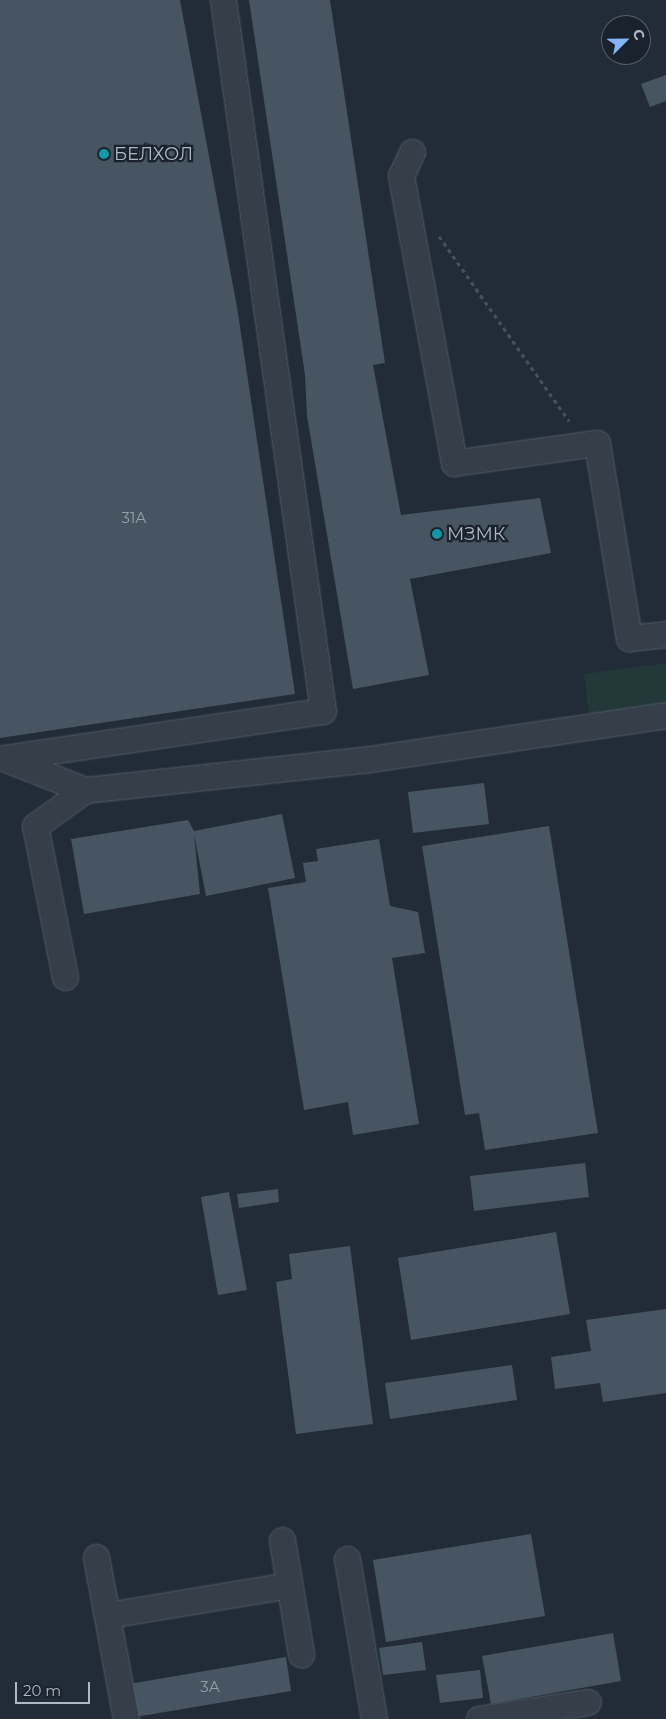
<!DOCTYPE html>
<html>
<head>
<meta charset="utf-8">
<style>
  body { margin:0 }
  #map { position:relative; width:666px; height:1719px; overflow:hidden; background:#212c38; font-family:Montserrat,sans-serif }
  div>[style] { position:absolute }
  .green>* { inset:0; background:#233839 }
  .building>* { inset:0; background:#475462 }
  .path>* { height:3px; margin-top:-1.5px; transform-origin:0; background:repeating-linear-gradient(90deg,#415557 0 4px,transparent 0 8px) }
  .roads { filter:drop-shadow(0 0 1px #525c66) drop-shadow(0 0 1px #525c66) }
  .minor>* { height:25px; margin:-12.5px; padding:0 12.5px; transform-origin:12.5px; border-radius:12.5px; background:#353e49 }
  .dots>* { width:14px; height:14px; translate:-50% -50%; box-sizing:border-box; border:2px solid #1a232d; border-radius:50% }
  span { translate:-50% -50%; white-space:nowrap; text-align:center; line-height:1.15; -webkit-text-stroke:4.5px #1a232d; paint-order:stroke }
  .number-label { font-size:15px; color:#95a0ac }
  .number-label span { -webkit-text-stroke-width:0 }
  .poi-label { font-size:18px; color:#afb9c5 }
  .left { translate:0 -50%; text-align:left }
  .north { position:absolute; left:601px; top:15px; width:50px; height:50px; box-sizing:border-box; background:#1a232d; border:1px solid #565f6a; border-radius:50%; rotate:67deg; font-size:14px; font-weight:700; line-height:20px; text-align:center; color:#afb9c5 }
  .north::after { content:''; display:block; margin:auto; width:18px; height:22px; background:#83b6f6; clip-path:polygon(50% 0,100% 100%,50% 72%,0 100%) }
  .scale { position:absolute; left:15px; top:1682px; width:75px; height:22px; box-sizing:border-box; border:2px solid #afb9c5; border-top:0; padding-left:6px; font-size:15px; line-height:18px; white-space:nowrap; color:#afb9c5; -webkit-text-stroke:4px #1a232d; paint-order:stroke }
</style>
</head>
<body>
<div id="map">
  <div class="green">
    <div style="clip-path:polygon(666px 663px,666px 703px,589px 714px,584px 674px)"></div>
  </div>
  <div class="building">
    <div style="clip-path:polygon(0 0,180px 0,237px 307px,295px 694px,0 738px)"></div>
    <div style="clip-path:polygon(249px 0,330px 0,385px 363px,373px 365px,401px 515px,540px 498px,551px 553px,410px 579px,429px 675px,353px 689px,307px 416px,305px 375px)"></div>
    <div style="clip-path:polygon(666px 75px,666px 101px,650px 107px,641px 84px)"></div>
    <div style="clip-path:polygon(484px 783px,489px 824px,413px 833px,408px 792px)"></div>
    <div style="clip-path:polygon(282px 814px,295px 878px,206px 896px,194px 834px,200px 894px,84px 914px,71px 839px,188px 820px,194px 831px)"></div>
    <div style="clip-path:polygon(549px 826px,598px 1133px,485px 1150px,479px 1113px,465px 1115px,422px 846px)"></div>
    <div style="clip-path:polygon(379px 839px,390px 906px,418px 912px,425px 953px,392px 958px,419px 1124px,353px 1135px,348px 1102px,304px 1110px,268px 888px,306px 882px,303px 863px,318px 861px,316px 849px)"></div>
    <div style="clip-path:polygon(585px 1163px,589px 1197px,474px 1211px,470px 1176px)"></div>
    <div style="clip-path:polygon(278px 1189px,279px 1202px,239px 1208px,237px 1194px)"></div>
    <div style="clip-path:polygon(229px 1192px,247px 1290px,218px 1295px,201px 1197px)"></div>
    <div style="clip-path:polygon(556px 1232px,570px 1314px,411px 1340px,398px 1258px)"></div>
    <div style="clip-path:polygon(350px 1246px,373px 1424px,296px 1434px,276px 1282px,292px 1279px,289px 1254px)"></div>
    <div style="clip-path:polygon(666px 1309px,666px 1393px,603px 1402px,600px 1383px,555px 1389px,551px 1357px,591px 1351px,586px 1320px)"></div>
    <div style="clip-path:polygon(512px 1365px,517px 1400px,390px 1419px,385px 1383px)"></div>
    <div style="clip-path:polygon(531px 1534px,545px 1616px,386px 1642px,373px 1560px)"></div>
    <div style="clip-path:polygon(613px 1633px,621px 1681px,491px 1704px,482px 1656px)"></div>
    <div style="clip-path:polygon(422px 1642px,426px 1670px,383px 1675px,379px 1648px)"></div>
    <div style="clip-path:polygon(286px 1657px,291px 1691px,135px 1717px,129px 1684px)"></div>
    <div style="clip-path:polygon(480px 1670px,483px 1698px,440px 1703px,436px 1675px)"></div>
  </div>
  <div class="path">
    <div style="left:439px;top:236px;width:226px;rotate:54.9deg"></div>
  </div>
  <div class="roads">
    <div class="minor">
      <div style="left:412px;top:152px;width:26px;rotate:115deg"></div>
      <div style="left:401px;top:176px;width:292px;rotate:79.5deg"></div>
      <div style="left:454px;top:463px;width:144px;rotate:-8deg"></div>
      <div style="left:597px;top:443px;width:198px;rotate:80.7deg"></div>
      <div style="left:629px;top:638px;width:37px;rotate:-6deg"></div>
      <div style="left:4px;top:758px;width:322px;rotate:-8.4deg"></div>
      <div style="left:323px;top:711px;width:718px;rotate:-98.01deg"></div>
      <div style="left:6px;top:759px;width:85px;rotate:21.4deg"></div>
      <div style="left:65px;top:977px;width:154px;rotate:-101.2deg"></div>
      <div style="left:35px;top:826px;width:62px;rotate:-35.8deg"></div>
      <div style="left:85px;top:790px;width:280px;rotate:-6.2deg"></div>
      <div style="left:363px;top:760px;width:306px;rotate:-8.4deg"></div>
      <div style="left:282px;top:1540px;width:116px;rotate:80.5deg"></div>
      <div style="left:96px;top:1557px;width:165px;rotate:79.5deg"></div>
      <div style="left:347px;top:1559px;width:162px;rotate:80.4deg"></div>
      <div style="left:108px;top:1615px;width:183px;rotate:-9.4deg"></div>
      <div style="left:479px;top:1719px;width:110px;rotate:-8.9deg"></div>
    </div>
  </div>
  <div class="dots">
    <div style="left:104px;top:154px;background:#0f9aa8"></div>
    <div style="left:437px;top:534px;background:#0f9aa8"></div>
  </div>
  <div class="number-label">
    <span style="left:134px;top:518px">31А</span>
    <span style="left:210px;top:1687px">3А</span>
  </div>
  <div class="poi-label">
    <span class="left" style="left:114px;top:154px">БЕЛХОЛ</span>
    <span class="left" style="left:447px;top:534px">МЗМК</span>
  </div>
  <div class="north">С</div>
  <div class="scale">20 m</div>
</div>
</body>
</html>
